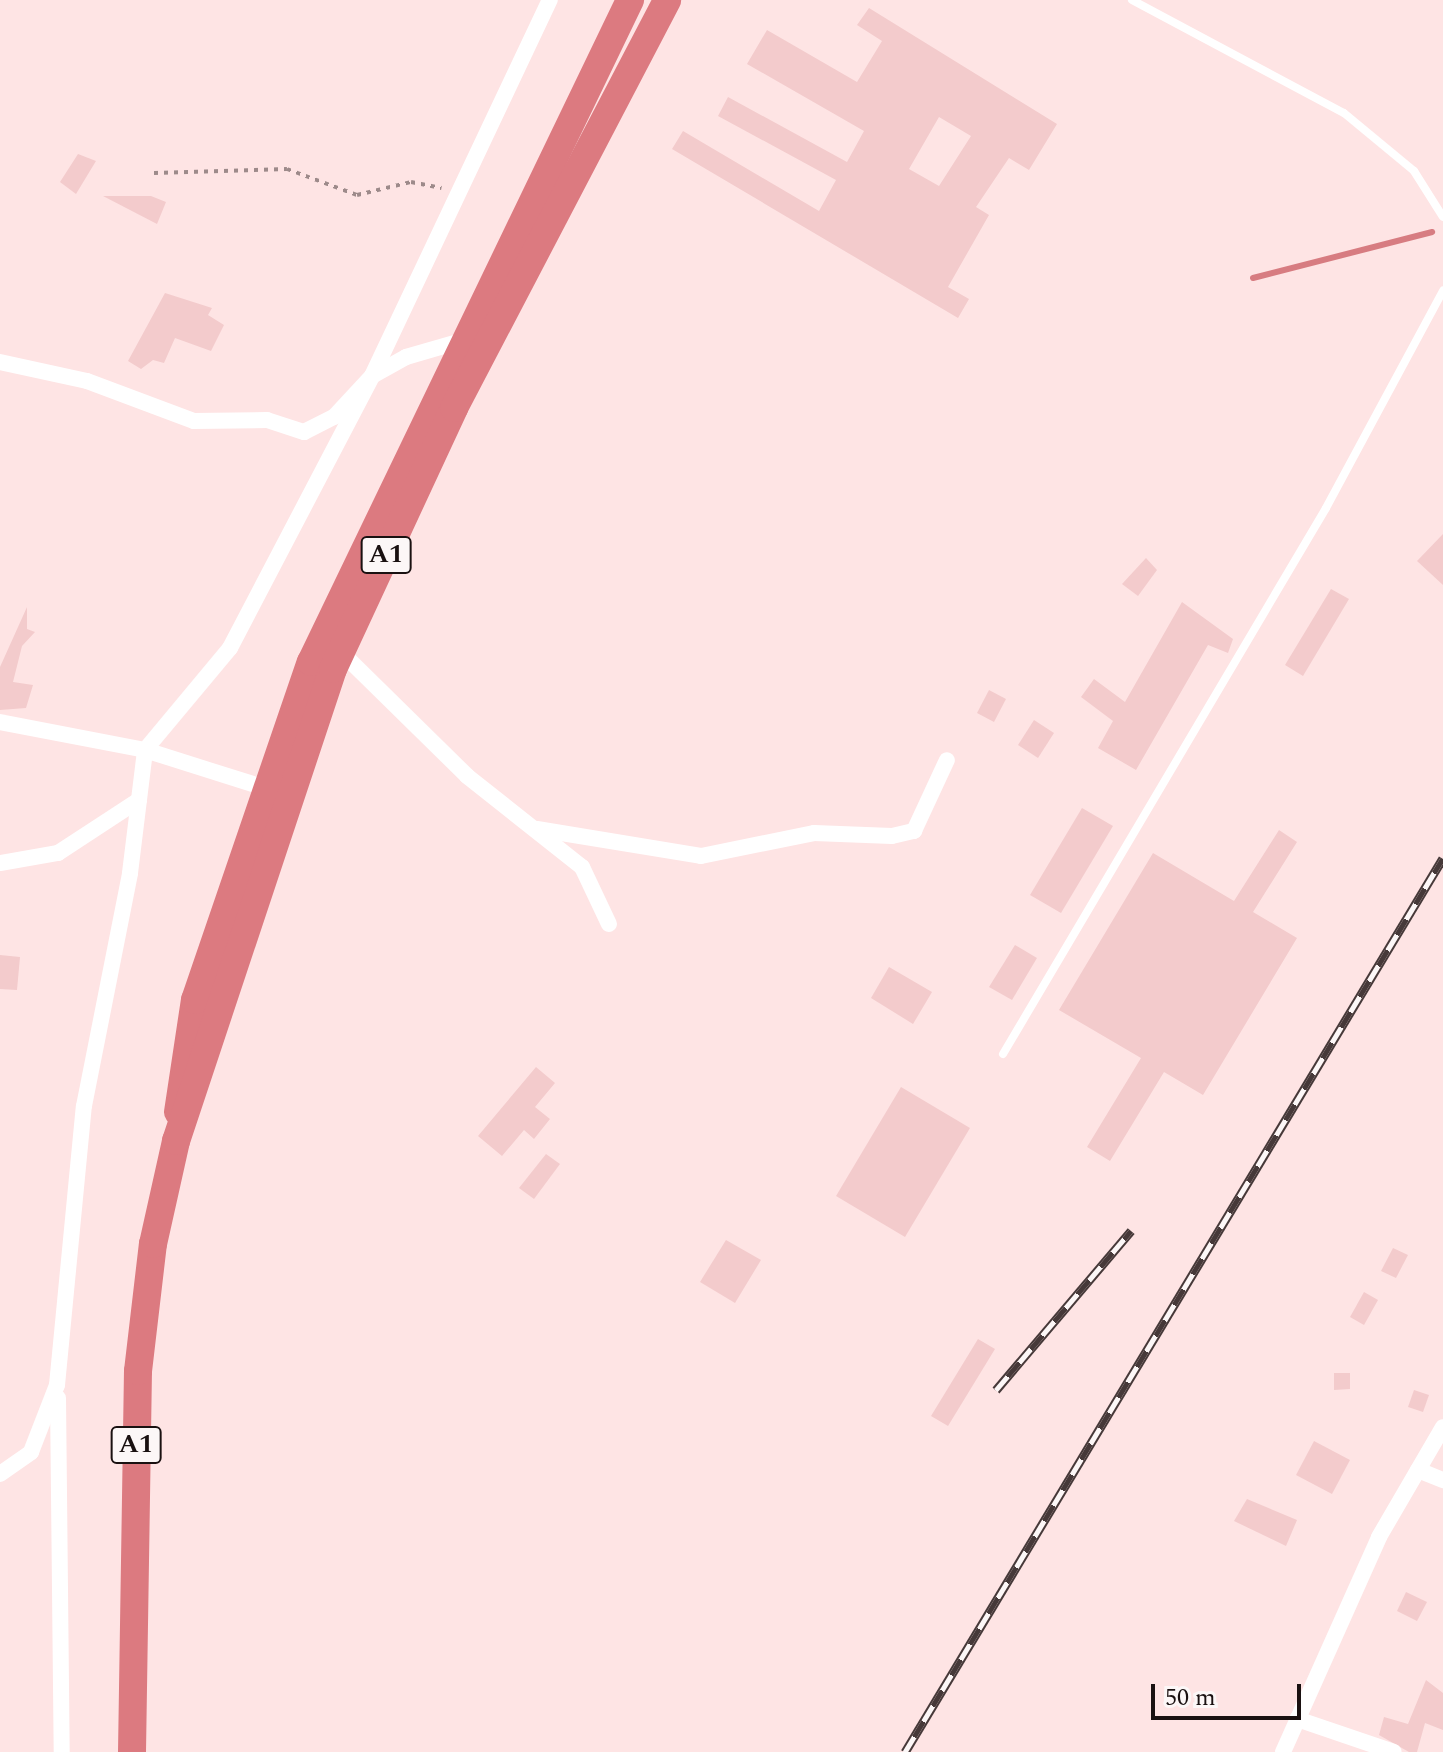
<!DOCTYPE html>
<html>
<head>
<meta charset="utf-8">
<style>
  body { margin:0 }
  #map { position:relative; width:1443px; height:1752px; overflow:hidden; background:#fee4e4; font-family:Spectral,serif }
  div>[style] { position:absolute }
  .stream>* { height:6px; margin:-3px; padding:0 3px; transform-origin:3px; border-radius:3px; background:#d77c81 }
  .building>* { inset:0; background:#f3cbcc }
  .path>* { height:4px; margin-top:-2px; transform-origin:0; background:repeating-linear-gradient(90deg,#9d8a8a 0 4px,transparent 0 10px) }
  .lane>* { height:8px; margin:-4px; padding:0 4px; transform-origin:4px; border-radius:4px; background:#fff }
  .street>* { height:16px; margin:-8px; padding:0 8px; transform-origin:8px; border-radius:8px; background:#fff }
  .highway>* { height:28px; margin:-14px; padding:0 14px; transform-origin:14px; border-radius:14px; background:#dc7a80 }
  .rail>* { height:9px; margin-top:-4.5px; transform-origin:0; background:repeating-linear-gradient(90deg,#fcf7f7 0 18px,#463939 0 36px); box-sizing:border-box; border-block:2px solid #463939 }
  span { translate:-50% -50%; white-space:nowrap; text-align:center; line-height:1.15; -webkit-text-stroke:7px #fcf7f7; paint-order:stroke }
  .shield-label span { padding:2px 6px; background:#fcf7f7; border:2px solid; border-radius:6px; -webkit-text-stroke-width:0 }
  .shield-label { font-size:26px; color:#1a1111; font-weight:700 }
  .scale { position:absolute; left:1151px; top:1684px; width:150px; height:36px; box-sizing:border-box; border:4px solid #1a1111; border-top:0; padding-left:10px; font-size:24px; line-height:28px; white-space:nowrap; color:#1a1111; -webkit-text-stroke:6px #fcf7f7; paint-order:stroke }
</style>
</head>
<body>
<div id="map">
  <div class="stream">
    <div style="left:1253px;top:278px;width:185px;rotate:-14.4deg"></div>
  </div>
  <div class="building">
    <div style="clip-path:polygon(evenodd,869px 8px,1057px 124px,1029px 170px,1009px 158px,976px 207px,989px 215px,948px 287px,969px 299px,958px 318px,672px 149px,683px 131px,819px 211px,836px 180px,718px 116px,728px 97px,847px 162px,864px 131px,747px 64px,767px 30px,857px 82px,882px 41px,857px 25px,869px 8px,939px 117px,971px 136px,939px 186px,909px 169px,939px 117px)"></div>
    <div style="clip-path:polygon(78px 154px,96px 161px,76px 194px,60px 182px)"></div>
    <div style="clip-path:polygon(103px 196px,151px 196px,166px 202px,157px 224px)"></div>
    <div style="clip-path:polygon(165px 293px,212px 308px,208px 315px,224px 325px,211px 351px,175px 338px,164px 363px,153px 360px,141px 369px,128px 361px)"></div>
    <div style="clip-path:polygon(1443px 534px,1443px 585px,1417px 561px)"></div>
    <div style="clip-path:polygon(1146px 558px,1157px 570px,1138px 596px,1122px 584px)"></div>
    <div style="clip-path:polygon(1331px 589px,1349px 599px,1303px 676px,1285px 665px)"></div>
    <div style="clip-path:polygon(1182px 602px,1233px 639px,1228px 653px,1208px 645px,1136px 770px,1098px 748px,1113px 721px,1081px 697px,1094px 679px,1125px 702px)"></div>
    <div style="clip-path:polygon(27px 607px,27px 629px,35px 632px,22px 646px,13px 682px,33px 685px,26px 708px,0 710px,0 667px)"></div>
    <div style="clip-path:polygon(989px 690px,1006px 699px,994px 722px,977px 713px)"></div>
    <div style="clip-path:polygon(1034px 720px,1054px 733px,1038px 758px,1018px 745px)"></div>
    <div style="clip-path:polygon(1082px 808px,1113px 826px,1061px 913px,1030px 895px)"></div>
    <div style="clip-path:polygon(1279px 830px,1297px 842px,1253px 912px,1297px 938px,1203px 1095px,1164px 1072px,1110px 1161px,1087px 1147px,1141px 1058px,1059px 1010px,1153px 853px,1234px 901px)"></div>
    <div style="clip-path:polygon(1015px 945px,1037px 958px,1012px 1000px,989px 987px)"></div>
    <div style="clip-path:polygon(0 955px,20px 957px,17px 990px,0 989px)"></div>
    <div style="clip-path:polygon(889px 967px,932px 992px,913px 1024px,871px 998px)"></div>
    <div style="clip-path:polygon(536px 1067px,555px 1083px,535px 1107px,550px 1119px,534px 1139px,524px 1130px,502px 1156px,478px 1136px)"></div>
    <div style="clip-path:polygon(901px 1087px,970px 1128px,905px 1237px,836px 1196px)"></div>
    <div style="clip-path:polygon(546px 1154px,560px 1164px,534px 1199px,519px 1188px)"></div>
    <div style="clip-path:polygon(726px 1240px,761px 1260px,735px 1303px,700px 1282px)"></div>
    <div style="clip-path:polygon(1393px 1248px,1408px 1255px,1396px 1278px,1381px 1271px)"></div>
    <div style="clip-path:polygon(1364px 1292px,1378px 1300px,1364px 1325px,1350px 1317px)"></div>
    <div style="clip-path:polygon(978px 1339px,995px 1349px,948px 1426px,931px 1416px)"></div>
    <div style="clip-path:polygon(1334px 1373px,1350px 1373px,1350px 1389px,1334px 1390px)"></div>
    <div style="clip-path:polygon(1414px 1390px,1429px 1395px,1423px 1412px,1408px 1407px)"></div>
    <div style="clip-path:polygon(1314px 1441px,1350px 1460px,1332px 1494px,1296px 1475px)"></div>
    <div style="clip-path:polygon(1247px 1499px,1297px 1520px,1286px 1546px,1234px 1521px)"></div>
    <div style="clip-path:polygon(1406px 1592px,1427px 1602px,1417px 1621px,1397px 1611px)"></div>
    <div style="clip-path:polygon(1426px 1680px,1443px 1693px,1443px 1730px,1425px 1723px,1417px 1752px,1409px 1752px,1379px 1735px,1384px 1717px,1408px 1724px)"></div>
  </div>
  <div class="path">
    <div style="left:154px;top:173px;width:133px;rotate:-1.7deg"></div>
    <div style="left:287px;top:169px;width:75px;rotate:20.4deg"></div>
    <div style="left:357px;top:195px;width:56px;rotate:-13.5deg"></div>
    <div style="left:411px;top:182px;width:31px;rotate:11deg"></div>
  </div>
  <div class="lane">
    <div style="left:1132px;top:0;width:240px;rotate:28.1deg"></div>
    <div style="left:1344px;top:113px;width:91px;rotate:39.6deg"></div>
    <div style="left:1414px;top:171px;width:54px;rotate:57.8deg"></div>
    <div style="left:1003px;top:1054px;width:634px;rotate:-59.39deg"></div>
    <div style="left:1326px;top:508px;width:247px;rotate:-61.7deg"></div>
  </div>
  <div class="street">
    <div style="left:0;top:362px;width:89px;rotate:12.3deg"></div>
    <div style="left:87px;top:381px;width:114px;rotate:20.5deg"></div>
    <div style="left:194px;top:421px;width:73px;rotate:-0.8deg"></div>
    <div style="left:267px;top:420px;width:39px;rotate:18deg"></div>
    <div style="left:304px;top:432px;width:34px;rotate:-27deg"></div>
    <div style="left:334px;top:417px;width:56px;rotate:-47.2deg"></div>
    <div style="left:372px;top:376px;width:39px;rotate:-29deg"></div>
    <div style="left:406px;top:357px;width:57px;rotate:-16.2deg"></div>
    <div style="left:341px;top:652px;width:177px;rotate:44.5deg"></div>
    <div style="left:467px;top:776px;width:147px;rotate:38.4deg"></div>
    <div style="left:582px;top:867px;width:63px;rotate:64.7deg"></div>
    <div style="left:0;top:722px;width:148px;rotate:10.9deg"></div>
    <div style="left:145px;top:750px;width:136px;rotate:17.5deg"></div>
    <div style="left:537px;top:829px;width:166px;rotate:9.3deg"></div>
    <div style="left:701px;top:856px;width:115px;rotate:-11.5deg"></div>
    <div style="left:814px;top:833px;width:78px;rotate:2.2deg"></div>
    <div style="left:892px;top:836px;width:23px;rotate:-13deg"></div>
    <div style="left:914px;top:831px;width:78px;rotate:-65.1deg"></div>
    <div style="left:0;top:863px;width:59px;rotate:-9.8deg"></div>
    <div style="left:58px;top:853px;width:97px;rotate:-33.2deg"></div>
    <div style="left:58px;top:1398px;width:354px;rotate:89.4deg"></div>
    <div style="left:1418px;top:1470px;width:27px;rotate:22deg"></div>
    <div style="left:0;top:1474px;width:38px;rotate:-35deg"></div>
    <div style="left:31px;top:1452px;width:72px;rotate:-68.8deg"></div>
    <div style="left:57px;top:1385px;width:280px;rotate:-84.5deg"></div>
    <div style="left:84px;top:1106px;width:237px;rotate:-78.8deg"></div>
    <div style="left:130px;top:873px;width:124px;rotate:-83deg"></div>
    <div style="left:145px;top:750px;width:133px;rotate:-50.2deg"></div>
    <div style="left:230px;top:648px;width:307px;rotate:-62.4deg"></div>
    <div style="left:372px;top:376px;width:416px;rotate:-64.7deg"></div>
    <div style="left:1297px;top:1719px;width:102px;rotate:18.8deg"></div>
    <div style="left:1283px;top:1752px;width:235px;rotate:-65.9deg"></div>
    <div style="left:1379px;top:1537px;width:127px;rotate:-59.8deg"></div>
  </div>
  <div class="highway">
    <div style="left:178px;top:1112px;width:113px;rotate:-81.4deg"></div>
    <div style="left:195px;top:1000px;width:357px;rotate:-71.1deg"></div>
    <div style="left:311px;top:662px;width:735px;rotate:-64.27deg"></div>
    <div style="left:132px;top:1752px;width:381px;rotate:-89.1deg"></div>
    <div style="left:138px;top:1371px;width:128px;rotate:-83.3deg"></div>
    <div style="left:153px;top:1244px;width:106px;rotate:-77.4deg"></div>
    <div style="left:176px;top:1141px;width:497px;rotate:-71.6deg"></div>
    <div style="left:333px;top:669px;width:288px;rotate:-65.1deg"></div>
    <div style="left:454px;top:408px;width:460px;rotate:-62.4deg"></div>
  </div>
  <div class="rail">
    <div style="left:996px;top:1390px;width:209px;rotate:-49.7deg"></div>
    <div style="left:905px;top:1752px;width:1043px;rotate:-58.96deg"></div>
  </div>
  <div class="shield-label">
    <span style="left:386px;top:555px">A1</span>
    <span style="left:136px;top:1445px">A1</span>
  </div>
  <div class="scale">50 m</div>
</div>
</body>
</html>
